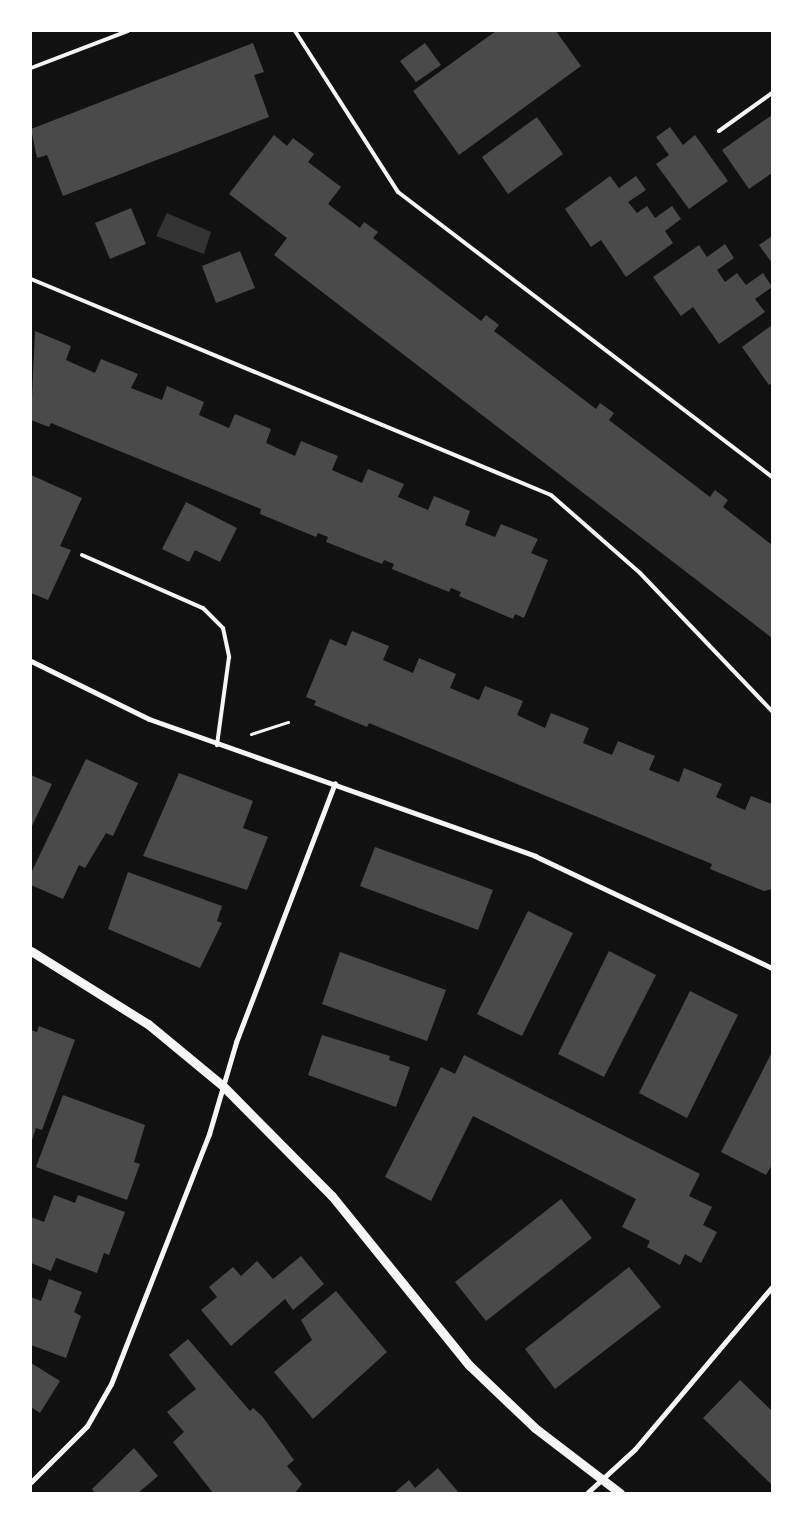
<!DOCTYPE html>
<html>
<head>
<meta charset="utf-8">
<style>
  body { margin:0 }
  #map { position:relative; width:803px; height:1524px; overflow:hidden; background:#111; font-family:"Sofia Sans Condensed",sans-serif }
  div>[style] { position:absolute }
  .water>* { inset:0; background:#333 }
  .building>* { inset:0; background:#4a4a4a }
  .path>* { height:3px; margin:-1.5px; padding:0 1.5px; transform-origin:1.5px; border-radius:1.5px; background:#f5f5f5 }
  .service>* { height:4px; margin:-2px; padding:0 2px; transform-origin:2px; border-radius:2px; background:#f5f5f5 }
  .minor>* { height:5px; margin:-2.5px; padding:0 2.5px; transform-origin:2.5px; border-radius:2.5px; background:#f5f5f5 }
  .tertiary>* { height:9px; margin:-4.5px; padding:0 4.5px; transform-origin:4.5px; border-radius:4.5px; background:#f5f5f5 }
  span { translate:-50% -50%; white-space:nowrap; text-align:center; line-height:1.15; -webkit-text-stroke:4px #fff; paint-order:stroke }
  .frame { position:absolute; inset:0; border:32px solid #fff; pointer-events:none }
</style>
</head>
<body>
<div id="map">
  <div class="water">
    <div style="clip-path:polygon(167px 213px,211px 232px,204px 254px,156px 236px)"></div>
  </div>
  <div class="building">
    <div style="clip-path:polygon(496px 31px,556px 31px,581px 66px,459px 155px,413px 91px)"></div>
    <div style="clip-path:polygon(253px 43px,264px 72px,254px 75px,269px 117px,63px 196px,47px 155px,37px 158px,31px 129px)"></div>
    <div style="clip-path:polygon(425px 43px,441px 65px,416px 82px,400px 61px)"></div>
    <div style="clip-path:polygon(772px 115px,772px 173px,749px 189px,722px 150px)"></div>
    <div style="clip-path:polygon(537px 117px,563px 154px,508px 194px,482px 157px)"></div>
    <div style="clip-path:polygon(670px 127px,683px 145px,695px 135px,728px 181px,689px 209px,656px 164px,669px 155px,656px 137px)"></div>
    <div style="clip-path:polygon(274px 135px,287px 146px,293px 138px,314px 154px,308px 162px,341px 187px,328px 204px,360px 228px,364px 222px,378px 232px,373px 238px,481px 321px,486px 315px,499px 325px,494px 331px,596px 409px,600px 403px,614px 413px,609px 420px,710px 497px,715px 490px,728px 500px,723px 507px,772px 545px,772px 638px,274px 255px,287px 238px,229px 194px)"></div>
    <div style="clip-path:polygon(610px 176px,619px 188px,636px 176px,646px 190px,628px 202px,637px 213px,647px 206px,655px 218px,672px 206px,681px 219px,665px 231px,673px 243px,626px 277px,601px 240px,591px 247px,565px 209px)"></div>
    <div style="clip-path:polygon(131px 208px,146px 244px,110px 259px,95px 223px)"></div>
    <div style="clip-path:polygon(772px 236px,772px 263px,759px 245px)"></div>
    <div style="clip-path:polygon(725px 244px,734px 258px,717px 270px,725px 282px,737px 273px,746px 285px,763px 273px,772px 287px,755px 299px,765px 312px,719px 344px,693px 307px,681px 316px,653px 277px,699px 245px,707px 257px)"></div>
    <div style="clip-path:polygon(240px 251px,255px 288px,216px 303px,202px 266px)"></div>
    <div style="clip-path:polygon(772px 325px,772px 383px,769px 385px,742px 347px)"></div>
    <div style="clip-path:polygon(35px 331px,71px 346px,66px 360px,95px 373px,101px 359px,138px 374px,131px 388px,162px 400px,167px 386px,204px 402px,199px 415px,229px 428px,235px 414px,271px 429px,266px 443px,295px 456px,301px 441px,338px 456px,332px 470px,362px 483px,368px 469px,404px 484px,398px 497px,428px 510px,434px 496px,470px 511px,465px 525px,495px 537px,501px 524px,538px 539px,531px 553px,548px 560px,524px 618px,515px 614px,513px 619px,459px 596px,461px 592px,451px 588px,449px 592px,392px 569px,394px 564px,384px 560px,382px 564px,326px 542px,328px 537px,318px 533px,316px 537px,260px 514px,261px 509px,51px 423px,49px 427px,31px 420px)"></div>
    <div style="clip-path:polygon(31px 475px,82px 498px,60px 546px,71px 550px,48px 600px,31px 593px)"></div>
    <div style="clip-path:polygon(186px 502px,237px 528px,220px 562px,195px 550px,189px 562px,162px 549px)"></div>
    <div style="clip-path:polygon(352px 631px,389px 646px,383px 660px,413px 673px,419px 658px,456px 674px,450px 688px,479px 700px,485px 686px,523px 701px,517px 715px,545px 728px,551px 713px,589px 728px,583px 743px,612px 755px,618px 741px,655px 756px,649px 770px,679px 782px,684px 768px,722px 784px,716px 797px,745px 810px,751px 796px,772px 804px,772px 889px,764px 891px,710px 869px,712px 864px,369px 723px,367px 727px,314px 705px,316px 701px,306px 697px,330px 639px,346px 646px)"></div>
    <div style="clip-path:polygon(86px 759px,138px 783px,113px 836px,106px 833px,85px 868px,79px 865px,63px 899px,31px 885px,31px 873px)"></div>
    <div style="clip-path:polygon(179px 773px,253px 801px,243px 828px,268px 837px,247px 890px,143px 856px)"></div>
    <div style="clip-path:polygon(31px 775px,52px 784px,31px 828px)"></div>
    <div style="clip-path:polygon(375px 847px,493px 890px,478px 930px,360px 886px)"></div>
    <div style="clip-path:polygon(128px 872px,222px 906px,217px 921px,222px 923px,200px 968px,108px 929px)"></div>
    <div style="clip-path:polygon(528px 911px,573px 933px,522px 1036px,477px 1014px)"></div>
    <div style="clip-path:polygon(609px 951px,656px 975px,604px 1077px,558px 1054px)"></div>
    <div style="clip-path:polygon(340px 952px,446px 990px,427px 1041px,322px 1004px)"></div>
    <div style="clip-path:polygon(690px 991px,738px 1015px,687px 1118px,639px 1093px)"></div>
    <div style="clip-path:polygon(39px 1026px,75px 1040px,42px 1130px,36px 1128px,32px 1140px,31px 1030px,37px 1032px)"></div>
    <div style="clip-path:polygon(322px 1035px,390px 1056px,389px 1060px,410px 1067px,396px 1107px,308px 1075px)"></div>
    <div style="clip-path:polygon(772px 1052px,772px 1165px,766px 1175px,721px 1152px)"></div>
    <div style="clip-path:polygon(464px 1055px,700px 1174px,689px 1196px,712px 1207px,703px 1225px,717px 1232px,701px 1263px,685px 1254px,680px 1265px,647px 1247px,650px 1241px,622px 1227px,636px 1199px,473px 1116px,431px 1201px,385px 1177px,441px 1067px,455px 1074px)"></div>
    <div style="clip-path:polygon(63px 1095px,145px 1125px,134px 1162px,140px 1164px,127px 1200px,36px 1167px)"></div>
    <div style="clip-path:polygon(54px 1195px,75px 1203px,78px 1195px,125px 1212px,109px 1255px,104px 1253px,97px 1273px,56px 1258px,51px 1271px,31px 1263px,31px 1217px,44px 1222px)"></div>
    <div style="clip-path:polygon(561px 1199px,592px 1238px,486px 1321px,455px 1282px)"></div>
    <div style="clip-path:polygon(301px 1256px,324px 1284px,293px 1310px,285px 1299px,231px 1346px,201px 1310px,217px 1297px,209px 1287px,233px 1267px,241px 1276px,257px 1261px,273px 1279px)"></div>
    <div style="clip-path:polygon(629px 1267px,661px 1307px,555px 1389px,525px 1349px)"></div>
    <div style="clip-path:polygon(49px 1279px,82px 1292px,74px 1312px,81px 1316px,66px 1358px,31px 1345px,31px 1297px,41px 1301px)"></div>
    <div style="clip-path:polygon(336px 1291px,387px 1352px,313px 1419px,274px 1372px,312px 1340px,301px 1320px)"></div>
    <div style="clip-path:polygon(188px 1339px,250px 1411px,253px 1408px,262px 1416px,294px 1460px,287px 1466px,302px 1484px,295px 1493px,213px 1493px,173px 1442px,184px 1432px,167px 1412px,196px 1389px,169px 1355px)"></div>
    <div style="clip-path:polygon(31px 1363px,60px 1381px,40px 1413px,31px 1407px)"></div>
    <div style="clip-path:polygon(740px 1380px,772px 1411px,772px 1485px,703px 1418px)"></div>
    <div style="clip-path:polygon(134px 1448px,158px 1476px,138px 1493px,95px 1493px,92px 1489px)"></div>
    <div style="clip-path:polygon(438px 1468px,459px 1493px,394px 1493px,409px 1480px,415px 1488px)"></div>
  </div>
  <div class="path">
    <div style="left:251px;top:734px;width:39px;rotate:-18deg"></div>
  </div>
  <div class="service">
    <div style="left:295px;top:31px;width:191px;rotate:57.4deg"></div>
    <div style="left:398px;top:192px;width:470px;rotate:37.3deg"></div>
    <div style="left:31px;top:68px;width:104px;rotate:-20.9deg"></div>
    <div style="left:719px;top:131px;width:65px;rotate:-35.6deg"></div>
    <div style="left:31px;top:279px;width:563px;rotate:22.56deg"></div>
    <div style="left:551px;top:495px;width:118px;rotate:41.2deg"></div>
    <div style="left:640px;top:573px;width:191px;rotate:46.3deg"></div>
    <div style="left:82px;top:555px;width:132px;rotate:23.7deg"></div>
    <div style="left:203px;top:608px;width:28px;rotate:45deg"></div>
    <div style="left:223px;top:628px;width:30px;rotate:78deg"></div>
    <div style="left:229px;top:657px;width:89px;rotate:97.8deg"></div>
  </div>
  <div class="minor">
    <div style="left:31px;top:661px;width:131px;rotate:26.2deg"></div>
    <div style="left:149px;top:719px;width:410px;rotate:19.5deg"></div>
    <div style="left:535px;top:856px;width:262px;rotate:25.3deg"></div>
    <div style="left:31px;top:1482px;width:79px;rotate:-45deg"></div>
    <div style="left:87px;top:1426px;width:48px;rotate:-60.3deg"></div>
    <div style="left:111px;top:1384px;width:269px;rotate:-68.6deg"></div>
    <div style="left:209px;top:1134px;width:96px;rotate:-73.6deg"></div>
    <div style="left:236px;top:1042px;width:277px;rotate:-69.1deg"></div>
    <div style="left:587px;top:1493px;width:65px;rotate:-42.5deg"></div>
    <div style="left:635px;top:1449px;width:212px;rotate:-49.8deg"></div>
  </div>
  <div class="tertiary">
    <div style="left:31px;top:951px;width:138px;rotate:32deg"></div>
    <div style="left:148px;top:1024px;width:97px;rotate:39.6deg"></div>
    <div style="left:223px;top:1086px;width:155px;rotate:45.3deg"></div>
    <div style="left:332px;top:1196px;width:218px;rotate:51deg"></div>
    <div style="left:469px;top:1365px;width:91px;rotate:43.7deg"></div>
    <div style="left:535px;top:1428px;width:107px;rotate:37.4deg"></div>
  </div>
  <div class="frame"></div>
</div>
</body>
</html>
